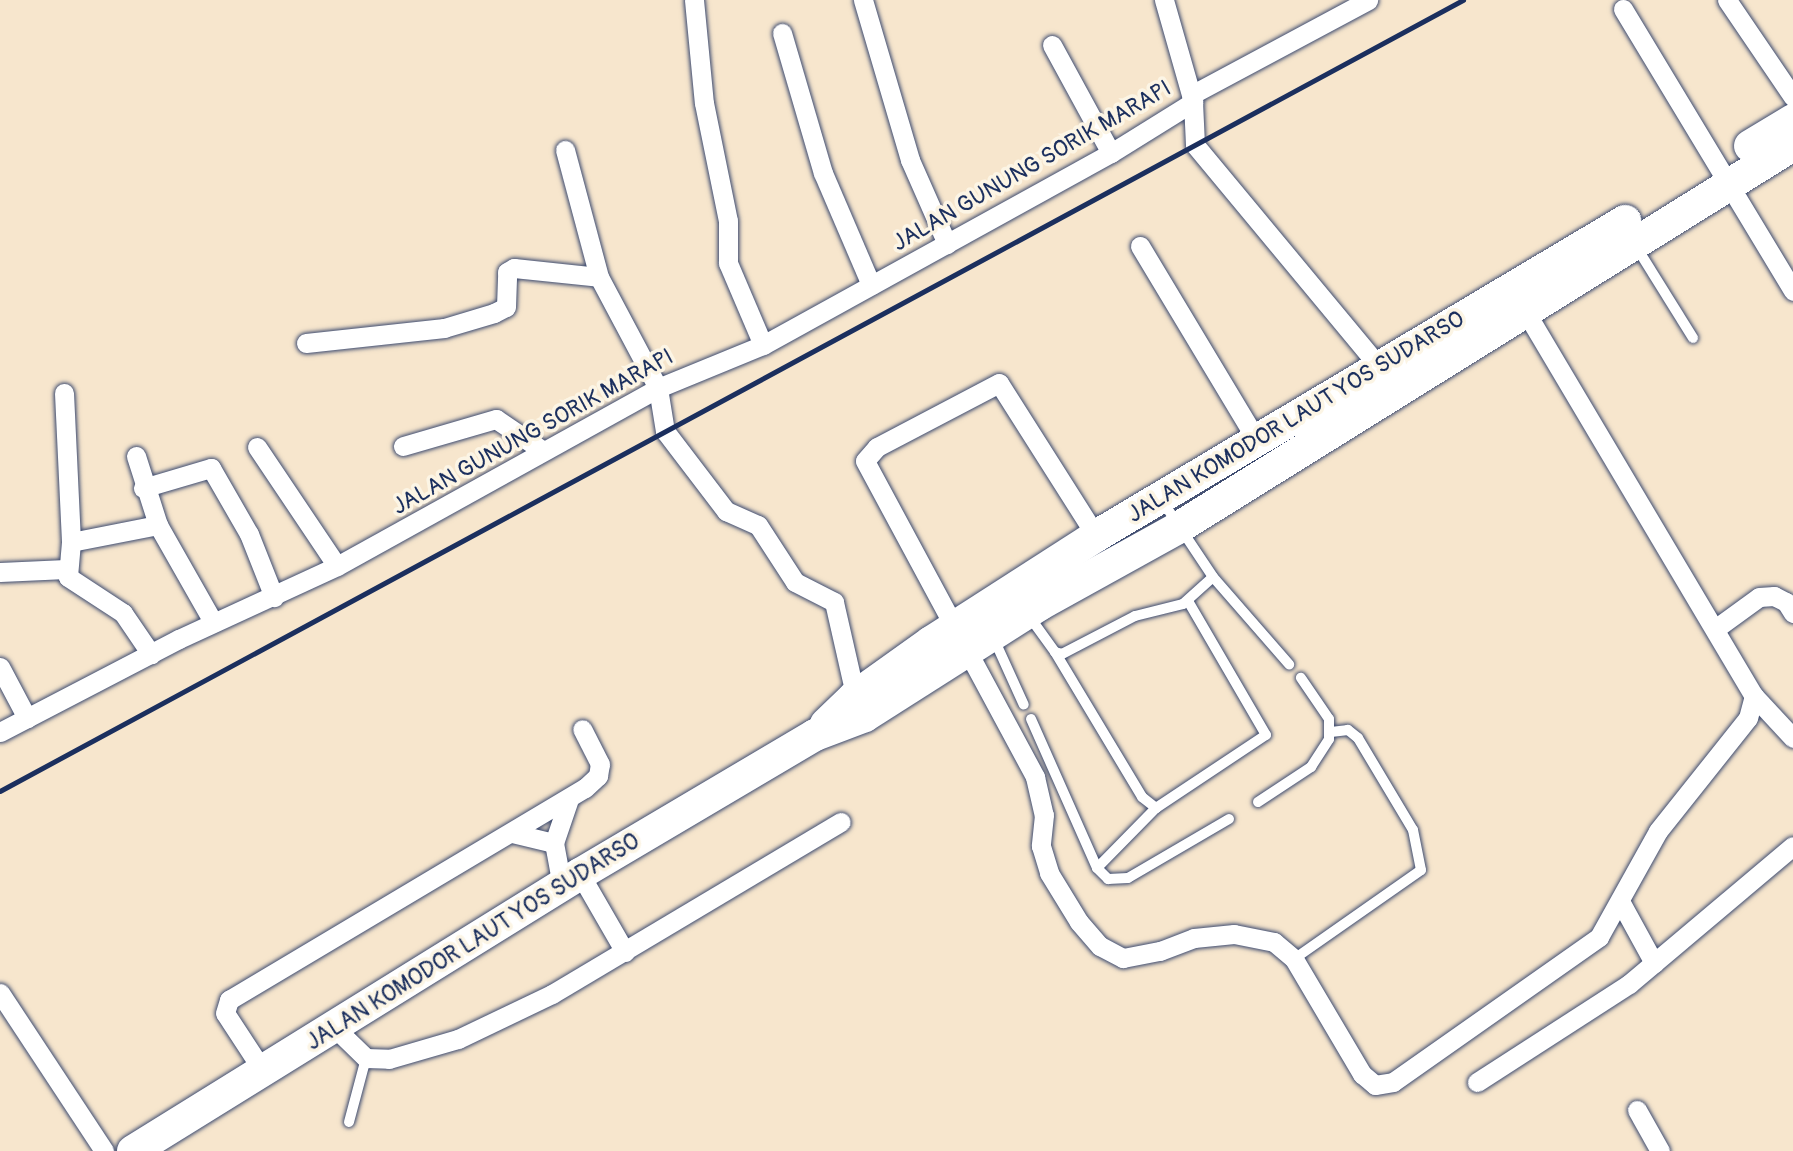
<!DOCTYPE html>
<html>
<head>
<meta charset="utf-8">
<style>
  body { margin:0 }
  #map { position:relative; width:1793px; height:1151px; overflow:hidden; background:#f7e6cd; font-family:Pangolin,sans-serif }
  div>[style] { position:absolute }
  .roads { filter:drop-shadow(0 0 2px #3c4a6f) drop-shadow(0 0 2px #3c4a6f) }
  .service>* { height:10px; margin:-5px; padding:0 5px; transform-origin:5px; border-radius:5px; background:#fff }
  .minor>* { height:19px; margin:-9.5px; padding:0 9.5px; transform-origin:9.5px; border-radius:9.5px; background:#fff }
  .trunk>* { height:32px; margin:-16px; padding:0 16px; transform-origin:16px; border-radius:16px; background:#fff }
  .rail>* { height:4.5px; margin:-2.25px; padding:0 2.25px; transform-origin:2.25px; border-radius:2.25px; background:#1b2f5e }
  span { translate:-50% -50%; white-space:nowrap; text-align:center; line-height:1.15; -webkit-text-stroke:7px #fcf5e5; paint-order:stroke }
  .street-label { font-size:23px; color:#1b2f5e }
</style>
</head>
<body>
<div id="map">
  <div class="roads">
    <div class="service">
      <div style="left:1637px;top:248px;width:106px;rotate:58.1deg"></div>
      <div style="left:1163px;top:502px;width:90px;rotate:56.3deg"></div>
      <div style="left:1213px;top:577px;width:116px;rotate:48.9deg"></div>
      <div style="left:1029px;top:616px;width:44px;rotate:54.2deg"></div>
      <div style="left:1055px;top:652px;width:7px;rotate:16deg"></div>
      <div style="left:1062px;top:654px;width:82px;rotate:-27.5deg"></div>
      <div style="left:1135px;top:616px;width:49px;rotate:-14deg"></div>
      <div style="left:1183px;top:604px;width:40px;rotate:-42deg"></div>
      <div style="left:994px;top:639px;width:72px;rotate:65.6deg"></div>
      <div style="left:1055px;top:652px;width:169px;rotate:59deg"></div>
      <div style="left:1142px;top:797px;width:18px;rotate:38deg"></div>
      <div style="left:1156px;top:808px;width:132px;rotate:-33.6deg"></div>
      <div style="left:1266px;top:735px;width:155px;rotate:-120.2deg"></div>
      <div style="left:1031px;top:719px;width:163px;rotate:66.1deg"></div>
      <div style="left:1097px;top:868px;width:16px;rotate:45deg"></div>
      <div style="left:1108px;top:879px;width:20px;rotate:-3deg"></div>
      <div style="left:1128px;top:878px;width:117px;rotate:-30.3deg"></div>
      <div style="left:1258px;top:802px;width:64px;rotate:-33.4deg"></div>
      <div style="left:1311px;top:767px;width:33px;rotate:-57deg"></div>
      <div style="left:1329px;top:739px;width:20px;rotate:-90deg"></div>
      <div style="left:1329px;top:719px;width:50px;rotate:-124.3deg"></div>
      <div style="left:1097px;top:868px;width:84px;rotate:-45.5deg"></div>
      <div style="left:1294px;top:959px;width:155px;rotate:-35deg"></div>
      <div style="left:1421px;top:870px;width:41px;rotate:-101.3deg"></div>
      <div style="left:1413px;top:830px;width:107px;rotate:-120.9deg"></div>
      <div style="left:1358px;top:738px;width:13px;rotate:-141deg"></div>
      <div style="left:1348px;top:730px;width:17px;rotate:173deg"></div>
      <div style="left:349px;top:1122px;width:66px;rotate:-75.1deg"></div>
    </div>
    <div class="minor">
      <div style="left:694px;top:0;width:103px;rotate:84.5deg"></div>
      <div style="left:704px;top:103px;width:120px;rotate:78.5deg"></div>
      <div style="left:728px;top:221px;width:42px;rotate:90deg"></div>
      <div style="left:728px;top:263px;width:89px;rotate:66.9deg"></div>
      <div style="left:863px;top:0;width:167px;rotate:73.6deg"></div>
      <div style="left:910px;top:160px;width:92px;rotate:66.2deg"></div>
      <div style="left:1164px;top:0;width:106px;rotate:74.1deg"></div>
      <div style="left:1193px;top:102px;width:43px;rotate:87.3deg"></div>
      <div style="left:1195px;top:145px;width:299px;rotate:50.3deg"></div>
      <div style="left:1727px;top:0;width:117px;rotate:55.8deg"></div>
      <div style="left:1623px;top:9px;width:329px;rotate:58.9deg"></div>
      <div style="left:782px;top:33px;width:146px;rotate:73.7deg"></div>
      <div style="left:823px;top:173px;width:122px;rotate:66.8deg"></div>
      <div style="left:1052px;top:45px;width:123px;rotate:61.4deg"></div>
      <div style="left:1191px;top:95px;width:201px;rotate:-28.2deg"></div>
      <div style="left:565px;top:150px;width:131px;rotate:75deg"></div>
      <div style="left:599px;top:277px;width:126px;rotate:62deg"></div>
      <div style="left:658px;top:388px;width:44px;rotate:80.8deg"></div>
      <div style="left:665px;top:431px;width:101px;rotate:52.7deg"></div>
      <div style="left:726px;top:511px;width:35px;rotate:24deg"></div>
      <div style="left:758px;top:525px;width:68px;rotate:57deg"></div>
      <div style="left:795px;top:582px;width:44px;rotate:27.1deg"></div>
      <div style="left:834px;top:602px;width:104px;rotate:77.2deg"></div>
      <div style="left:1140px;top:246px;width:225px;rotate:59deg"></div>
      <div style="left:1524px;top:309px;width:450px;rotate:59.3deg"></div>
      <div style="left:1754px;top:696px;width:57px;rotate:47.1deg"></div>
      <div style="left:306px;top:343px;width:139px;rotate:-6.2deg"></div>
      <div style="left:444px;top:328px;width:52px;rotate:-16.7deg"></div>
      <div style="left:494px;top:313px;width:13px;rotate:-27deg"></div>
      <div style="left:506px;top:307px;width:35px;rotate:-88deg"></div>
      <div style="left:507px;top:272px;width:8px;rotate:-30deg"></div>
      <div style="left:514px;top:268px;width:85px;rotate:6deg"></div>
      <div style="left:64px;top:393px;width:149px;rotate:87.3deg"></div>
      <div style="left:71px;top:542px;width:35px;rotate:95deg"></div>
      <div style="left:68px;top:577px;width:66px;rotate:33.2deg"></div>
      <div style="left:123px;top:613px;width:50px;rotate:55.7deg"></div>
      <div style="left:403px;top:446px;width:97px;rotate:-16.2deg"></div>
      <div style="left:496px;top:419px;width:55px;rotate:34deg"></div>
      <div style="left:257px;top:447px;width:143px;rotate:56.1deg"></div>
      <div style="left:136px;top:456px;width:72px;rotate:72.3deg"></div>
      <div style="left:158px;top:525px;width:112px;rotate:60.4deg"></div>
      <div style="left:143px;top:488px;width:71px;rotate:-16.4deg"></div>
      <div style="left:211px;top:468px;width:76px;rotate:60.1deg"></div>
      <div style="left:249px;top:534px;width:68px;rotate:68.4deg"></div>
      <div style="left:1096px;top:536px;width:181px;rotate:-122.4deg"></div>
      <div style="left:999px;top:383px;width:138px;rotate:152.3deg"></div>
      <div style="left:877px;top:447px;width:18px;rotate:131deg"></div>
      <div style="left:865px;top:461px;width:359px;rotate:61.7deg"></div>
      <div style="left:1035px;top:777px;width:39px;rotate:77deg"></div>
      <div style="left:1044px;top:815px;width:31px;rotate:96deg"></div>
      <div style="left:1041px;top:846px;width:28px;rotate:73deg"></div>
      <div style="left:1049px;top:873px;width:57px;rotate:58.5deg"></div>
      <div style="left:1079px;top:922px;width:32px;rotate:49deg"></div>
      <div style="left:1100px;top:946px;width:26px;rotate:28deg"></div>
      <div style="left:1123px;top:958px;width:38px;rotate:-11deg"></div>
      <div style="left:1160px;top:951px;width:36px;rotate:-21deg"></div>
      <div style="left:1194px;top:938px;width:40px;rotate:-5.7deg"></div>
      <div style="left:1234px;top:934px;width:41px;rotate:11.3deg"></div>
      <div style="left:1274px;top:942px;width:26px;rotate:40deg"></div>
      <div style="left:1294px;top:959px;width:134px;rotate:59.4deg"></div>
      <div style="left:1362px;top:1074px;width:17px;rotate:40deg"></div>
      <div style="left:1375px;top:1085px;width:18px;rotate:-9deg"></div>
      <div style="left:1393px;top:1082px;width:252px;rotate:-35.1deg"></div>
      <div style="left:1599px;top:937px;width:121px;rotate:-60.9deg"></div>
      <div style="left:1658px;top:831px;width:144px;rotate:-51.5deg"></div>
      <div style="left:1748px;top:718px;width:23px;rotate:-75deg"></div>
      <div style="left:71px;top:542px;width:89px;rotate:-11.1deg"></div>
      <div style="left:0;top:572px;width:66px;rotate:-2.6deg"></div>
      <div style="left:1715px;top:629px;width:54px;rotate:-36deg"></div>
      <div style="left:1759px;top:597px;width:15px;rotate:-4deg"></div>
      <div style="left:1774px;top:596px;width:13px;rotate:27deg"></div>
      <div style="left:1786px;top:602px;width:13px;rotate:58deg"></div>
      <div style="left:0;top:667px;width:58px;rotate:62.1deg"></div>
      <div style="left:0;top:732px;width:202px;rotate:-27.5deg"></div>
      <div style="left:179px;top:639px;width:174px;rotate:-24.8deg"></div>
      <div style="left:337px;top:566px;width:367px;rotate:-29deg"></div>
      <div style="left:658px;top:388px;width:113px;rotate:-22.3deg"></div>
      <div style="left:763px;top:345px;width:397px;rotate:-28.9deg"></div>
      <div style="left:1111px;top:153px;width:97px;rotate:-31.9deg"></div>
      <div style="left:512px;top:833px;width:43px;rotate:13.4deg"></div>
      <div style="left:580px;top:874px;width:90px;rotate:60deg"></div>
      <div style="left:562px;top:886px;width:44px;rotate:-100.5deg"></div>
      <div style="left:554px;top:843px;width:46px;rotate:-71.2deg"></div>
      <div style="left:1620px;top:901px;width:71px;rotate:61.3deg"></div>
      <div style="left:0;top:993px;width:189px;rotate:56.6deg"></div>
      <div style="left:334px;top:1027px;width:45px;rotate:44.1deg"></div>
      <div style="left:366px;top:1058px;width:23px;rotate:2deg"></div>
      <div style="left:389px;top:1059px;width:72px;rotate:-16.2deg"></div>
      <div style="left:458px;top:1039px;width:104px;rotate:-25.6deg"></div>
      <div style="left:552px;top:994px;width:336px;rotate:-30.8deg"></div>
      <div style="left:263px;top:1071px;width:69px;rotate:-123.2deg"></div>
      <div style="left:225px;top:1013px;width:14px;rotate:-73deg"></div>
      <div style="left:229px;top:1000px;width:414px;rotate:-30.8deg"></div>
      <div style="left:585px;top:788px;width:18px;rotate:-43deg"></div>
      <div style="left:598px;top:776px;width:12px;rotate:-81deg"></div>
      <div style="left:600px;top:764px;width:39px;rotate:-117deg"></div>
      <div style="left:1477px;top:1082px;width:181px;rotate:-32.8deg"></div>
      <div style="left:1629px;top:984px;width:214px;rotate:-40.1deg"></div>
      <div style="left:1637px;top:1110px;width:47px;rotate:60.7deg"></div>
    </div>
    <div class="trunk">
      <div style="left:1750px;top:146px;width:50px;rotate:-31.2deg"></div>
      <div style="left:826px;top:724px;width:39px;rotate:-44deg"></div>
      <div style="left:854px;top:697px;width:95px;rotate:-35.5deg"></div>
      <div style="left:931px;top:642px;width:196px;rotate:-32.7deg"></div>
      <div style="left:1096px;top:536px;width:616px;rotate:-30.77deg"></div>
      <div style="left:133px;top:1151px;width:526px;rotate:-31.79deg"></div>
      <div style="left:580px;top:874px;width:273px;rotate:-30.6deg"></div>
      <div style="left:815px;top:735px;width:53px;rotate:-20.8deg"></div>
      <div style="left:865px;top:716px;width:206px;rotate:-32.5deg"></div>
      <div style="left:1039px;top:605px;width:159px;rotate:-29deg"></div>
      <div style="left:1178px;top:528px;width:725px;rotate:-31.91deg"></div>
    </div>
  </div>
  <div class="rail">
    <div style="left:0;top:791px;width:1663px;rotate:-28.4deg"></div>
  </div>
  <div class="street-label">
    <span style="left:1032px;top:166px;rotate:-30deg">JALAN GUNUNG SORIK MARAPI</span>
    <span style="left:1296px;top:417px;rotate:-31deg">JALAN KOMODOR LAUT YOS SUDARSO</span>
    <span style="left:533px;top:432px;rotate:-29deg">JALAN GUNUNG SORIK MARAPI</span>
    <span style="left:473px;top:942px;rotate:-32deg">JALAN KOMODOR LAUT YOS SUDARSO</span>
  </div>
</div>
</body>
</html>
